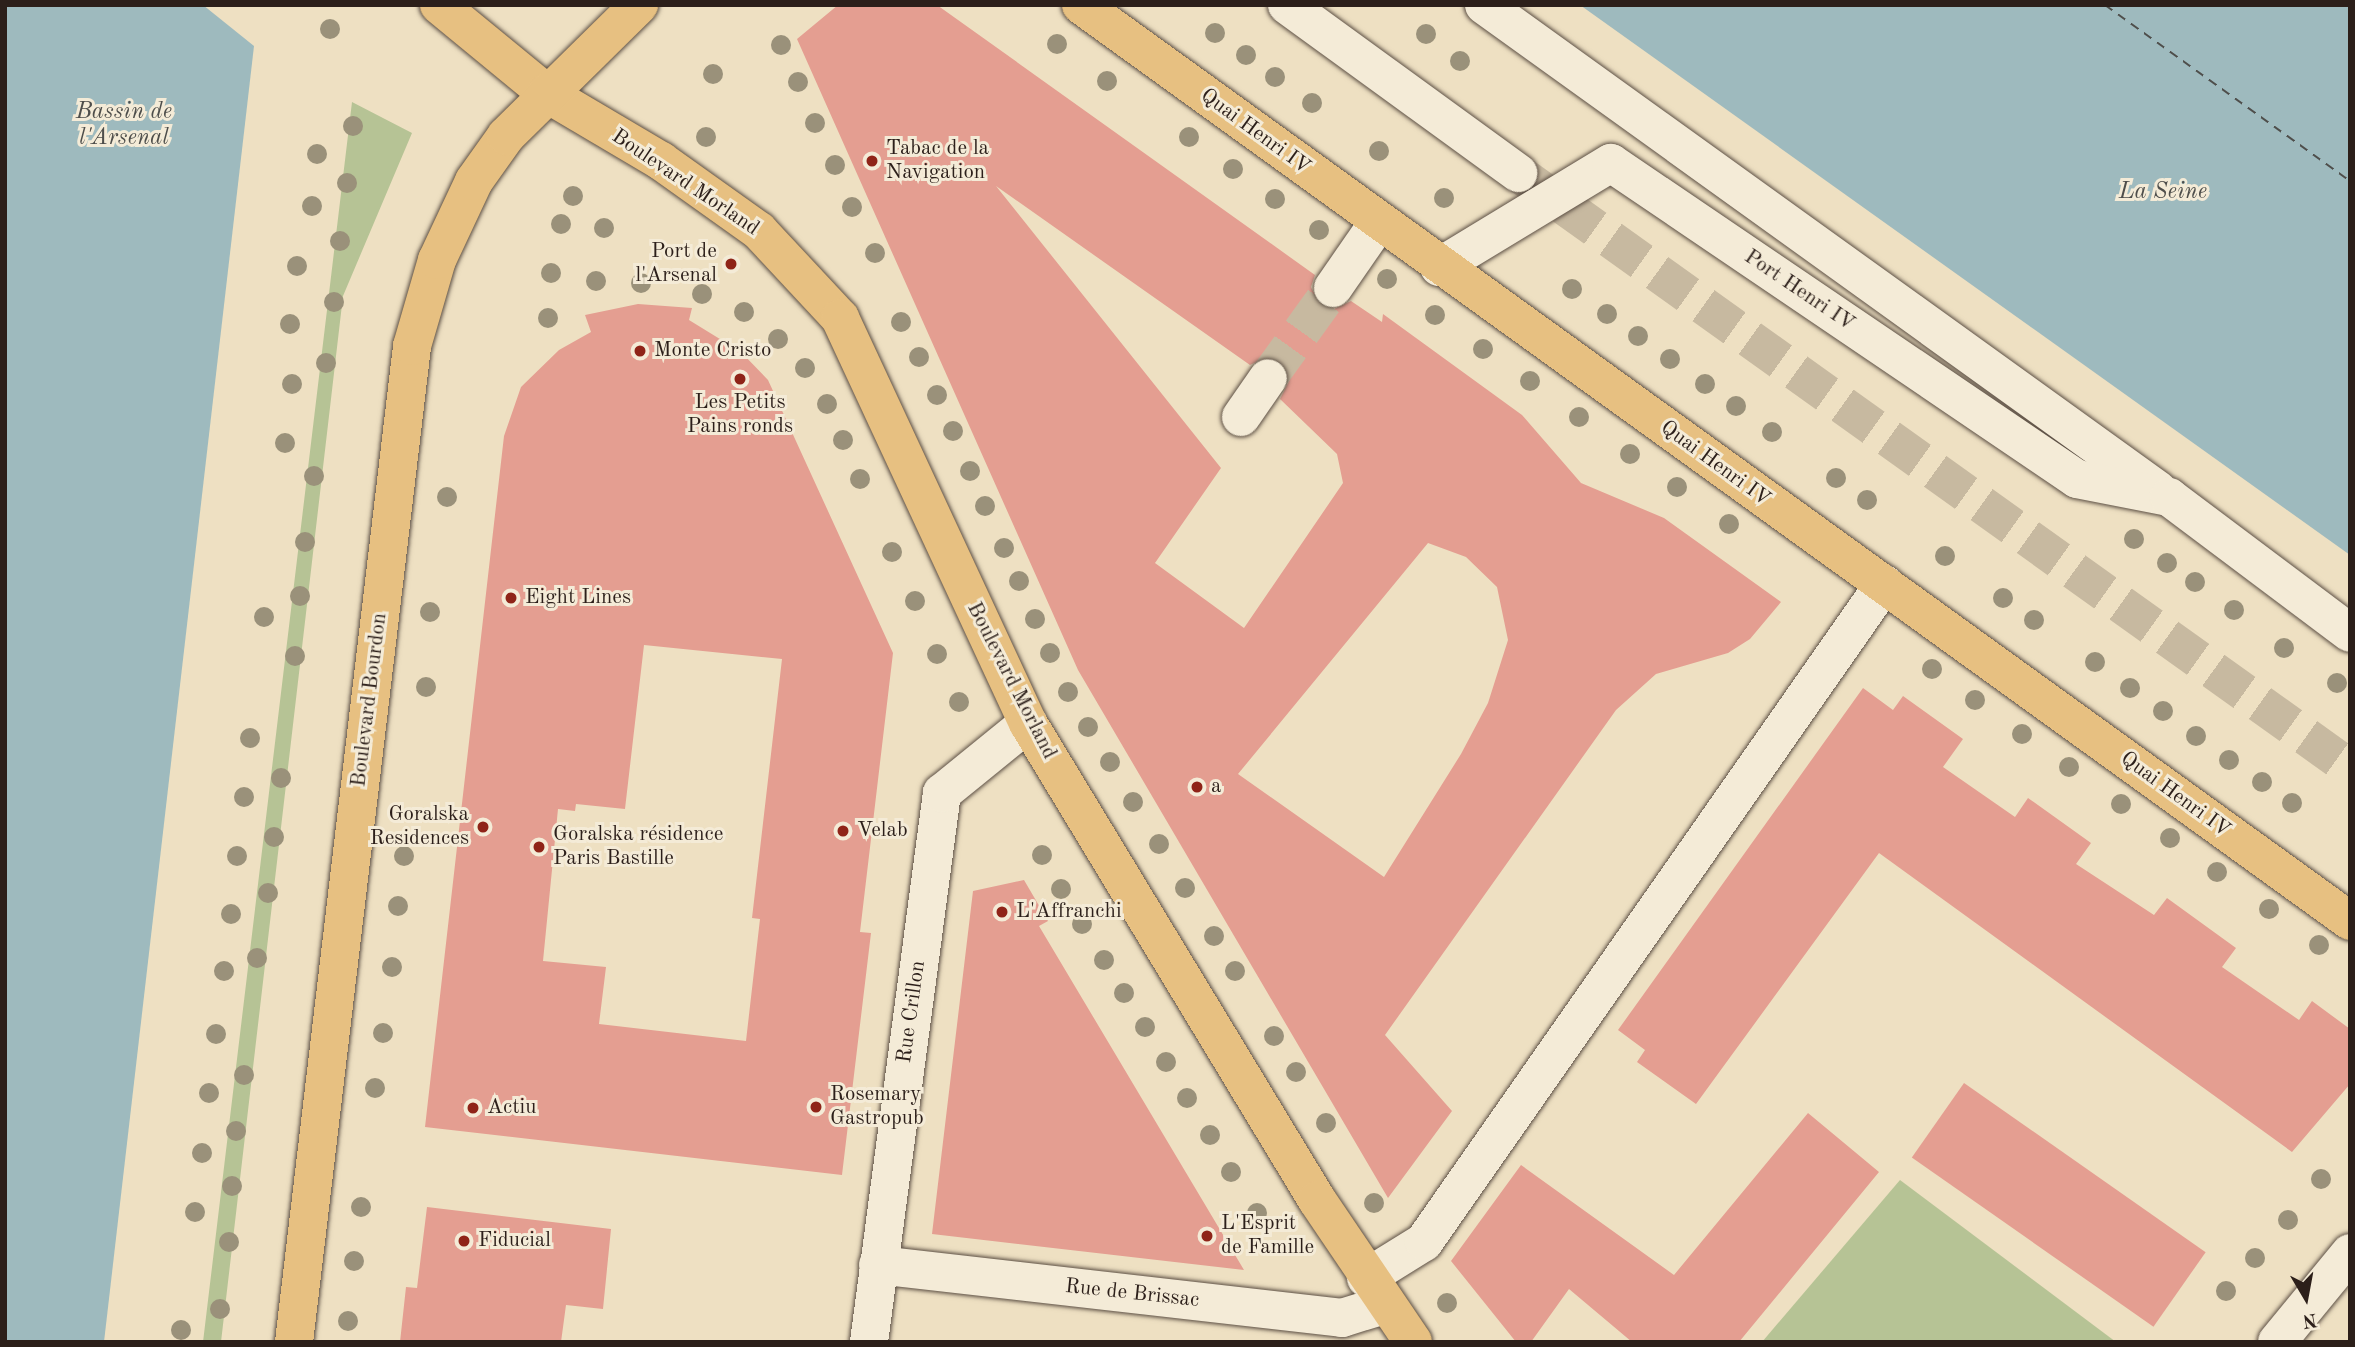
<!DOCTYPE html>
<meta charset="utf-8">
<style>
body{margin:0}
#map{position:relative;width:2355px;height:1347px;overflow:hidden;background:#eee0c2;font-family:"Old Standard TT",serif}
div>[style]{position:absolute}
.green>*{inset:0;background:#b6c395}
.water>*{inset:0;background:#9ebabe}
.ferry>*{height:2px;margin-top:-1px;transform-origin:0;background:repeating-linear-gradient(90deg,#4e4e4b 0 9px,transparent 0 16px)}
.building>*{inset:0;background:#e49e91;transform-origin:0 0}
.minor-tunnel>*{height:38px;margin-top:-19px;transform-origin:0;background:repeating-linear-gradient(90deg,#c7b9a0 0 38px,transparent 0 57px)}
.roads{filter:drop-shadow(0 0 2px #5c4f44) drop-shadow(0 0 2px #5c4f44)}
.minor>*{height:38px;margin:-19px;padding:0 19px;transform-origin:19px;border-radius:19px;background:#f4ebd7}
.major>*{height:38px;margin:-19px;padding:0 19px;transform-origin:19px;border-radius:19px;background:#e7c081}
.trees>*{width:20px;height:20px;margin:-10px;border-radius:50%;background:#9a917a}
.dots>*{width:19px;height:19px;translate:-50% -50%;box-sizing:border-box;border:4px solid #f4ebd7;border-radius:50%}
span{translate:-50% -50%;white-space:nowrap;text-align:center;line-height:1.15;-webkit-text-stroke:6px #f4ebd7;paint-order:stroke}
.street-label{font-size:21px;color:#2c1f1a}
.poi-label{font-size:21px;color:#2c1f1a}
.left{translate:0 -50%;text-align:left}
.right{translate:-100% -50%;text-align:right}
.water-label{font-size:23px;color:#4e4e4b;font-style:italic}
.frame{position:absolute;inset:0;border:7px solid #2c1f1a;pointer-events:none}
.north{position:absolute;left:2271px;top:1263px;width:70px;height:70px;-webkit-text-stroke:5px #f4ebd7;paint-order:stroke;rotate:170deg;font-size:19px;font-weight:700;line-height:28px;text-align:center;color:#2c1f1a}
.north::after{content:'';display:block;margin:auto;width:24px;height:32px;background:#2c1f1a;clip-path:polygon(50% 0,100% 100%,50% 72%,0 100%)}
</style>
<div id="map">
<div class="green">
<i style="clip-path:polygon(352px 102px,412px 133px,343px 296px,221px 1342px,203px 1342px)"></i>
<i style="clip-path:polygon(1900px 1180px,2116px 1342px,1762px 1342px)"></i>
</div>
<div class="water">
<i style="clip-path:polygon(5px 5px,203px 5px,254px 46px,104px 1342px,5px 1342px)"></i>
<i style="clip-path:polygon(1580px 5px,2350px 5px,2350px 555px)"></i>
</div>
<div class="ferry">
<i style="left:2105px;top:5px;width:302px;rotate:35.7deg"></i>
</div>
<div class="building">
<i style="clip-path:polygon(evenodd,838px 5px,937px 5px,1315px 275px,1311px 287px,1320px 306px,1332px 310px,1351px 301px,1382px 322px,1383px 314px,1522px 415px,1581px 483px,1664px 518px,1781px 602px,1750px 639px,1728px 653px,1656px 674px,1616px 710px,1385px 1035px,1452px 1111px,1388px 1198px,1078px 670px,797px 39px,838px 5px,996px 186px,1250px 365px,1269px 356px,1281px 360px,1290px 379px,1280px 399px,1337px 454px,1343px 483px,1244px 628px,1155px 563px,1221px 468px,996px 186px,838px 5px,1428px 543px,1466px 557px,1497px 587px,1508px 640px,1488px 703px,1461px 754px,1384px 877px,1238px 774px,1428px 543px)"></i>
<i style="clip-path:polygon(evenodd,638px 304px,692px 308px,689px 320px,741px 352px,768px 380px,893px 653px,860px 932px,871px 933px,842px 1175px,425px 1127px,504px 436px,521px 387px,559px 350px,591px 332px,585px 315px,638px 304px,644px 645px,782px 659px,752px 918px,760px 919px,746px 1041px,599px 1024px,606px 967px,543px 961px,558px 809px,575px 811px,576px 804px,625px 809px,644px 645px)"></i>
<i style="clip-path:polygon(1863px 688px,1893px 710px,1903px 696px,1963px 739px,1943px 767px,2015px 817px,2028px 798px,2091px 843px,2076px 864px,2154px 915px,2167px 898px,2236px 948px,2222px 967px,2299px 1020px,2312px 1001px,2350px 1029px,2350px 1084px,2292px 1152px,1879px 853px,1696px 1104px,1637px 1062px,1645px 1050px,1618px 1030px)"></i>
<i style="clip-path:polygon(1024px 880px,1048px 921px,1039px 926px,1244px 1270px,932px 1234px,973px 891px)"></i>
<i style="left:1964px;top:1083px;width:295px;height:91px;rotate:35deg"></i>
<i style="clip-path:polygon(1808px 1113px,1879px 1172px,1739px 1342px,1632px 1342px,1569px 1289px,1531px 1342px,1516px 1342px,1451px 1261px,1521px 1165px,1674px 1275px)"></i>
<i style="clip-path:polygon(427px 1207px,611px 1229px,603px 1309px,566px 1305px,561px 1342px,400px 1342px,406px 1287px,417px 1288px)"></i>
</div>
<div class="minor-tunnel">
<i style="left:1518px;top:173px;width:1023px;rotate:35.57deg"></i>
<i style="left:1268px;top:378px;width:111px;rotate:-54.2deg"></i>
</div>
<div class="roads">
<div class="minor">
<i style="left:1287px;top:5px;width:286px;rotate:36deg"></i>
<i style="left:1484px;top:5px;width:830px;rotate:35.74deg"></i>
<i style="left:1439px;top:267px;width:201px;rotate:-31.2deg"></i>
<i style="left:1611px;top:163px;width:563px;rotate:34.14deg"></i>
<i style="left:2077px;top:479px;width:94px;rotate:11.1deg"></i>
<i style="left:2169px;top:497px;width:226px;rotate:36.9deg"></i>
<i style="left:1333px;top:288px;width:79px;rotate:-55.3deg"></i>
<i style="left:1241px;top:417px;width:47px;rotate:-55.3deg"></i>
<i style="left:878px;top:1265px;width:467px;rotate:6.5deg"></i>
<i style="left:1342px;top:1318px;width:44px;rotate:-17.2deg"></i>
<i style="left:1366px;top:1278px;width:68px;rotate:-31.8deg"></i>
<i style="left:1424px;top:1242px;width:803px;rotate:-55.04deg"></i>
<i style="left:869px;top:1342px;width:554px;rotate:-82.43deg"></i>
<i style="left:942px;top:793px;width:111px;rotate:-39.1deg"></i>
<i style="left:2277px;top:1342px;width:115px;rotate:-50.6deg"></i>
</div>
<div class="major">
<i style="left:439px;top:5px;width:139px;rotate:39.4deg"></i>
<i style="left:546px;top:93px;width:134px;rotate:30.6deg"></i>
<i style="left:661px;top:161px;width:120px;rotate:35.5deg"></i>
<i style="left:759px;top:231px;width:119px;rotate:47deg"></i>
<i style="left:840px;top:318px;width:447px;rotate:65.1deg"></i>
<i style="left:1028px;top:723px;width:558px;rotate:58.79deg"></i>
<i style="left:1317px;top:1200px;width:171px;rotate:55.9deg"></i>
<i style="left:1081px;top:5px;width:1565px;rotate:35.82deg"></i>
<i style="left:294px;top:1342px;width:1003px;rotate:-83.24deg"></i>
<i style="left:412px;top:346px;width:90px;rotate:-73.8deg"></i>
<i style="left:437px;top:260px;width:87px;rotate:-64.9deg"></i>
<i style="left:474px;top:181px;width:55px;rotate:-54.6deg"></i>
<i style="left:506px;top:136px;width:187px;rotate:-44.6deg"></i>
</div>
</div>
<div class="trees">
<i style="left:330px;top:29px"></i>
<i style="left:1215px;top:33px"></i>
<i style="left:1426px;top:34px"></i>
<i style="left:1057px;top:44px"></i>
<i style="left:781px;top:45px"></i>
<i style="left:1246px;top:55px"></i>
<i style="left:1460px;top:61px"></i>
<i style="left:713px;top:74px"></i>
<i style="left:1275px;top:77px"></i>
<i style="left:1107px;top:81px"></i>
<i style="left:798px;top:82px"></i>
<i style="left:1312px;top:103px"></i>
<i style="left:815px;top:123px"></i>
<i style="left:353px;top:126px"></i>
<i style="left:706px;top:137px"></i>
<i style="left:1189px;top:137px"></i>
<i style="left:1379px;top:151px"></i>
<i style="left:317px;top:154px"></i>
<i style="left:835px;top:165px"></i>
<i style="left:1233px;top:169px"></i>
<i style="left:347px;top:183px"></i>
<i style="left:573px;top:196px"></i>
<i style="left:1444px;top:198px"></i>
<i style="left:1275px;top:199px"></i>
<i style="left:312px;top:206px"></i>
<i style="left:852px;top:207px"></i>
<i style="left:561px;top:224px"></i>
<i style="left:604px;top:228px"></i>
<i style="left:1319px;top:230px"></i>
<i style="left:340px;top:241px"></i>
<i style="left:875px;top:253px"></i>
<i style="left:297px;top:266px"></i>
<i style="left:551px;top:273px"></i>
<i style="left:1387px;top:279px"></i>
<i style="left:596px;top:281px"></i>
<i style="left:641px;top:283px"></i>
<i style="left:1572px;top:289px"></i>
<i style="left:702px;top:294px"></i>
<i style="left:334px;top:302px"></i>
<i style="left:744px;top:312px"></i>
<i style="left:1607px;top:314px"></i>
<i style="left:1435px;top:315px"></i>
<i style="left:548px;top:318px"></i>
<i style="left:901px;top:322px"></i>
<i style="left:290px;top:324px"></i>
<i style="left:1638px;top:336px"></i>
<i style="left:778px;top:339px"></i>
<i style="left:1483px;top:349px"></i>
<i style="left:919px;top:357px"></i>
<i style="left:1670px;top:359px"></i>
<i style="left:326px;top:363px"></i>
<i style="left:805px;top:368px"></i>
<i style="left:1530px;top:381px"></i>
<i style="left:292px;top:384px"></i>
<i style="left:1705px;top:384px"></i>
<i style="left:937px;top:395px"></i>
<i style="left:827px;top:404px"></i>
<i style="left:1736px;top:406px"></i>
<i style="left:1579px;top:417px"></i>
<i style="left:953px;top:431px"></i>
<i style="left:1772px;top:432px"></i>
<i style="left:843px;top:440px"></i>
<i style="left:285px;top:443px"></i>
<i style="left:1630px;top:454px"></i>
<i style="left:970px;top:471px"></i>
<i style="left:314px;top:476px"></i>
<i style="left:1836px;top:478px"></i>
<i style="left:860px;top:479px"></i>
<i style="left:1677px;top:487px"></i>
<i style="left:447px;top:497px"></i>
<i style="left:1867px;top:500px"></i>
<i style="left:985px;top:506px"></i>
<i style="left:1729px;top:524px"></i>
<i style="left:2134px;top:539px"></i>
<i style="left:305px;top:542px"></i>
<i style="left:1004px;top:548px"></i>
<i style="left:892px;top:552px"></i>
<i style="left:1945px;top:556px"></i>
<i style="left:2167px;top:563px"></i>
<i style="left:1019px;top:581px"></i>
<i style="left:2195px;top:582px"></i>
<i style="left:300px;top:596px"></i>
<i style="left:2003px;top:598px"></i>
<i style="left:915px;top:601px"></i>
<i style="left:2234px;top:610px"></i>
<i style="left:430px;top:612px"></i>
<i style="left:264px;top:617px"></i>
<i style="left:1035px;top:619px"></i>
<i style="left:2034px;top:620px"></i>
<i style="left:2284px;top:648px"></i>
<i style="left:1050px;top:653px"></i>
<i style="left:937px;top:654px"></i>
<i style="left:295px;top:656px"></i>
<i style="left:2095px;top:662px"></i>
<i style="left:1932px;top:669px"></i>
<i style="left:2337px;top:683px"></i>
<i style="left:426px;top:687px"></i>
<i style="left:2130px;top:688px"></i>
<i style="left:1068px;top:692px"></i>
<i style="left:1975px;top:700px"></i>
<i style="left:959px;top:702px"></i>
<i style="left:2163px;top:711px"></i>
<i style="left:1088px;top:727px"></i>
<i style="left:2022px;top:734px"></i>
<i style="left:2196px;top:736px"></i>
<i style="left:250px;top:738px"></i>
<i style="left:2229px;top:760px"></i>
<i style="left:1110px;top:762px"></i>
<i style="left:2069px;top:767px"></i>
<i style="left:281px;top:778px"></i>
<i style="left:2262px;top:782px"></i>
<i style="left:244px;top:797px"></i>
<i style="left:1133px;top:802px"></i>
<i style="left:2292px;top:803px"></i>
<i style="left:2121px;top:804px"></i>
<i style="left:274px;top:837px"></i>
<i style="left:2170px;top:838px"></i>
<i style="left:1159px;top:844px"></i>
<i style="left:1042px;top:855px"></i>
<i style="left:237px;top:856px"></i>
<i style="left:404px;top:856px"></i>
<i style="left:2217px;top:872px"></i>
<i style="left:1185px;top:888px"></i>
<i style="left:1061px;top:889px"></i>
<i style="left:268px;top:893px"></i>
<i style="left:398px;top:906px"></i>
<i style="left:2269px;top:909px"></i>
<i style="left:231px;top:914px"></i>
<i style="left:1082px;top:924px"></i>
<i style="left:1214px;top:936px"></i>
<i style="left:2319px;top:945px"></i>
<i style="left:257px;top:958px"></i>
<i style="left:1104px;top:960px"></i>
<i style="left:392px;top:967px"></i>
<i style="left:224px;top:971px"></i>
<i style="left:1235px;top:971px"></i>
<i style="left:1124px;top:993px"></i>
<i style="left:1145px;top:1027px"></i>
<i style="left:383px;top:1033px"></i>
<i style="left:216px;top:1034px"></i>
<i style="left:1274px;top:1036px"></i>
<i style="left:1166px;top:1062px"></i>
<i style="left:1296px;top:1072px"></i>
<i style="left:244px;top:1075px"></i>
<i style="left:375px;top:1088px"></i>
<i style="left:209px;top:1093px"></i>
<i style="left:1187px;top:1098px"></i>
<i style="left:1326px;top:1123px"></i>
<i style="left:236px;top:1131px"></i>
<i style="left:1210px;top:1135px"></i>
<i style="left:202px;top:1153px"></i>
<i style="left:1231px;top:1172px"></i>
<i style="left:2321px;top:1179px"></i>
<i style="left:232px;top:1186px"></i>
<i style="left:1374px;top:1203px"></i>
<i style="left:361px;top:1207px"></i>
<i style="left:195px;top:1212px"></i>
<i style="left:1257px;top:1213px"></i>
<i style="left:2288px;top:1220px"></i>
<i style="left:229px;top:1242px"></i>
<i style="left:2255px;top:1258px"></i>
<i style="left:354px;top:1261px"></i>
<i style="left:2226px;top:1291px"></i>
<i style="left:1447px;top:1303px"></i>
<i style="left:220px;top:1309px"></i>
<i style="left:348px;top:1321px"></i>
<i style="left:181px;top:1330px"></i>
</div>
<div class="dots">
<i style="left:872px;top:161px;background:#8f2418"></i>
<i style="left:731px;top:264px;background:#8f2418"></i>
<i style="left:640px;top:351px;background:#8f2418"></i>
<i style="left:740px;top:379px;background:#8f2418"></i>
<i style="left:511px;top:598px;background:#8f2418"></i>
<i style="left:1197px;top:787px;background:#8f2418"></i>
<i style="left:483px;top:827px;background:#8f2418"></i>
<i style="left:843px;top:831px;background:#8f2418"></i>
<i style="left:539px;top:847px;background:#8f2418"></i>
<i style="left:1002px;top:912px;background:#8f2418"></i>
<i style="left:816px;top:1107px;background:#8f2418"></i>
<i style="left:473px;top:1108px;background:#8f2418"></i>
<i style="left:1207px;top:1236px;background:#8f2418"></i>
<i style="left:464px;top:1241px;background:#8f2418"></i>
</div>
<div class="street-label">
<span style="left:1255px;top:132px;rotate:36deg">Quai Henri IV</span>
<span style="left:685px;top:183px;rotate:34deg">Boulevard Morland</span>
<span style="left:1799px;top:291px;rotate:34deg">Port Henri IV</span>
<span style="left:1715px;top:464px;rotate:36deg">Quai Henri IV</span>
<span style="left:1011px;top:681px;rotate:63deg">Boulevard Morland</span>
<span style="left:370px;top:700px;rotate:-83deg">Boulevard Bourdon</span>
<span style="left:2175px;top:795px;rotate:36deg">Quai Henri IV</span>
<span style="left:912px;top:1012px;rotate:-82deg">Rue Crillon</span>
<span style="left:1132px;top:1294px;rotate:6deg">Rue de Brissac</span>
</div>
<div class="poi-label">
<span class="left" style="left:886px;top:161px">Tabac de la<br>Navigation</span>
<span class="right" style="left:717px;top:264px">Port de<br>l'Arsenal</span>
<span class="left" style="left:654px;top:351px">Monte Cristo</span>
<span style="left:740px;top:415px">Les Petits<br>Pains ronds</span>
<span class="left" style="left:525px;top:598px">Eight Lines</span>
<span class="left" style="left:1211px;top:787px">a</span>
<span class="right" style="left:469px;top:827px">Goralska<br>Residences</span>
<span class="left" style="left:857px;top:831px">Velab</span>
<span class="left" style="left:553px;top:847px">Goralska résidence<br>Paris Bastille</span>
<span class="left" style="left:1016px;top:912px">L'Affranchi</span>
<span class="left" style="left:830px;top:1107px">Rosemary<br>Gastropub</span>
<span class="left" style="left:487px;top:1108px">Actiu</span>
<span class="left" style="left:1221px;top:1236px">L'Esprit<br>de Famille</span>
<span class="left" style="left:478px;top:1241px">Fiducial</span>
</div>
<div class="water-label">
<span style="left:124px;top:125px">Bassin de<br>l'Arsenal</span>
<span style="left:2163px;top:192px">La Seine</span>
</div>
<div class="frame"></div>
<div class="north">N</div>
</div>
